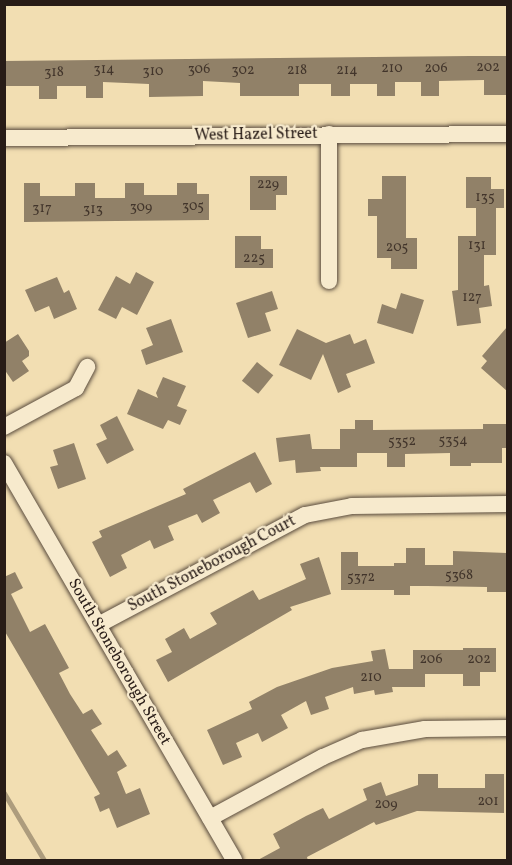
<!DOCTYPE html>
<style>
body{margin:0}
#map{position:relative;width:512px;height:865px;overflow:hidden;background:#f2deb2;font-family:Vollkorn,serif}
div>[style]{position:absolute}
.stream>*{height:5px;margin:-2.5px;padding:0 2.5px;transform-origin:2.5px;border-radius:2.5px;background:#ad9c7d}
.building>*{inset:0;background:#918168;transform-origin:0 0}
.roads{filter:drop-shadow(0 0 2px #5a4c3e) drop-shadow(0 0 2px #5a4c3e)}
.minor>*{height:16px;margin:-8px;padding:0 8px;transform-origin:8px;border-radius:8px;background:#f7eacd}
span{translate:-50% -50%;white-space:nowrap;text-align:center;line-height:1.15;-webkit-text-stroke:4.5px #f7eacd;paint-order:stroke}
.number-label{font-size:14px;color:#42352b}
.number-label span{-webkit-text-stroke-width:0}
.street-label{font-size:16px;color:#281c17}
.frame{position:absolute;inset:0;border:6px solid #281c17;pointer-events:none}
</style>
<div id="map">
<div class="stream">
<i style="left:4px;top:793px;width:78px;rotate:59.2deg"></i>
</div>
<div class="building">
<i style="clip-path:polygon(470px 56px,506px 56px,506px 95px,484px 95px,484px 80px,439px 81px,439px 96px,421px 96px,421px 82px,395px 82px,395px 96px,377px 96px,377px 84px,350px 84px,350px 96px,331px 96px,331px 84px,299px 84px,299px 96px,240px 96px,240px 83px,203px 81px,203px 96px,149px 97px,149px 84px,103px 82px,103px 98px,86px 98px,86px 86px,57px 86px,57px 99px,39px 99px,39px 86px,4px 86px,4px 61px)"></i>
<i style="clip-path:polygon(250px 176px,287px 176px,287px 195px,276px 195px,276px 210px,250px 210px)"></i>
<i style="clip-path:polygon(382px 176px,406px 176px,406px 238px,417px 238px,417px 269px,391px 269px,391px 258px,377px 258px,377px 216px,368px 216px,368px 199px,382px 199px)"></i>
<i style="clip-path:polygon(466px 177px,491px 177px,491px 189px,504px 189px,504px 208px,496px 208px,496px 255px,484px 255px,484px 286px,489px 285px,492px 306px,479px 308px,481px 323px,457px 326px,452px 291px,458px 290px,458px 236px,476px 236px,476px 208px,466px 208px)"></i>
<i style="clip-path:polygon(24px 183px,40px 183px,40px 196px,75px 196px,75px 183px,95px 183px,95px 198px,125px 198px,125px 183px,144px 183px,144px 195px,177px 195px,177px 183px,197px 183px,197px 194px,209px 194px,209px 220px,24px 222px)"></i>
<i style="clip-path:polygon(235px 236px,261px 236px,261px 249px,273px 249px,273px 268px,235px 268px)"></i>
<i style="clip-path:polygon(136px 272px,154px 282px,137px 315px,122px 307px,116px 319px,98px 310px,116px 276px,130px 284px)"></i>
<i style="clip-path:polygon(57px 277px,64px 293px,69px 290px,77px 309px,54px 319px,49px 306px,35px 312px,25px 290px)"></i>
<i style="clip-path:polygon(272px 291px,278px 309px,265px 313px,271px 331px,248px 338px,236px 303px)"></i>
<i style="clip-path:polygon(401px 293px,424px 300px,413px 334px,377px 323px,382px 304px,396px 309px)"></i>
<i style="clip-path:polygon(171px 319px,183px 352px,146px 365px,141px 350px,153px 345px,146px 328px)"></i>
<i style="clip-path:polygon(507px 327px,507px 391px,481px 368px,487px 361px,482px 356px)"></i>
<i style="clip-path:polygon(297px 329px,326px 343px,350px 334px,354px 344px,366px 339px,375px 363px,346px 374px,351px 387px,338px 393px,323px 354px,311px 380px,279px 365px)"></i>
<i style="clip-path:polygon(18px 334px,29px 351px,29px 356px,22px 361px,29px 371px,13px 382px,4px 369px,4px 343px)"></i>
<i style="left:257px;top:362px;width:21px;height:24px;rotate:39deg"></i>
<i style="clip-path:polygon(163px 377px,186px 386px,177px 406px,187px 410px,180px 425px,168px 420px,163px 429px,127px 414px,138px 389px,158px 398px,156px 393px)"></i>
<i style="clip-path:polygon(117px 416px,134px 450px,107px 464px,96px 444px,107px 439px,100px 425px)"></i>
<i style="clip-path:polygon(355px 420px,373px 420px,373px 430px,483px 429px,483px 424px,507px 424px,507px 448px,502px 448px,502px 463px,471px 463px,471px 466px,450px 466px,450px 453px,405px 454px,405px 467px,387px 467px,387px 453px,357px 453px,357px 467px,320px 467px,321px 471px,296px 473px,295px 460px,279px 462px,276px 438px,310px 434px,312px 449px,340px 449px,340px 429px,355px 429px)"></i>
<i style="clip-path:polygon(74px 443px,86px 479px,58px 489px,50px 467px,58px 465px,53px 450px)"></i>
<i style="clip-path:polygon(255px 452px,272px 484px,256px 493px,250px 482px,213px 500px,220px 513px,202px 523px,197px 514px,168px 526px,174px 540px,154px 549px,150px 540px,121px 555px,127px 568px,110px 577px,92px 542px,102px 537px,99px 531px,186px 494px,183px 489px)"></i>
<i style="clip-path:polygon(406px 548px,425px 548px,425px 565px,453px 565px,453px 551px,507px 553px,507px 592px,487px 592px,487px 587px,427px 586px,410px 586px,410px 595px,394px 595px,394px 590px,341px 590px,341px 552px,358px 552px,358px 566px,394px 566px,394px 563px,406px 563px)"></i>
<i style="clip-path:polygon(319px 557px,331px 594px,290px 607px,292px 610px,168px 682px,156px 660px,172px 652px,165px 639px,184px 628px,190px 639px,217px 624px,210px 613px,253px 590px,259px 600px,306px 579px,300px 564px)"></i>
<i style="clip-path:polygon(15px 572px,23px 588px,11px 594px,30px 632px,45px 624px,69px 668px,59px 673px,70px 694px,83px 714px,92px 709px,102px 724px,91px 730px,108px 756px,117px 750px,127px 766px,117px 772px,126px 794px,140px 788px,150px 814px,117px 828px,109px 808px,100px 812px,94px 797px,100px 794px,4px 630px,4px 577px)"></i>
<i style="clip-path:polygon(463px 648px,496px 648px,496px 672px,480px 672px,480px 686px,463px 686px,463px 674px,425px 674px,425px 687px,392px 687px,393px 692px,375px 695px,374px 690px,354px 694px,353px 687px,325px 697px,329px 709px,311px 715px,306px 701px,281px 715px,288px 728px,262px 742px,258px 733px,236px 743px,242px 757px,223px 765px,207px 730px,252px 709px,249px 702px,277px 687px,332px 668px,373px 661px,371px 651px,385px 649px,389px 669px,413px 669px,413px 650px,463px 650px)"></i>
<i style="clip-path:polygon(418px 774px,438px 774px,438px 788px,485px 788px,485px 774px,504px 774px,504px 813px,417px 811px,376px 825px,374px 822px,307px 857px,308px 861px,256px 861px,280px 848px,273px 834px,306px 816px,323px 808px,329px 819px,367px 800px,363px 789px,381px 782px,386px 796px,418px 785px)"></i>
</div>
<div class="roads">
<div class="minor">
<i style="left:329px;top:134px;width:147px;rotate:90deg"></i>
<i style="left:4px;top:138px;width:504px;rotate:-0.45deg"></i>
<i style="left:4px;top:427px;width:82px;rotate:-28.4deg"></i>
<i style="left:76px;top:388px;width:24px;rotate:-62deg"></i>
<i style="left:4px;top:463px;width:459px;rotate:59.9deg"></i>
<i style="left:98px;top:625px;width:234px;rotate:-28deg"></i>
<i style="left:305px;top:515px;width:48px;rotate:-10.8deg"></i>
<i style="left:352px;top:506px;width:156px;rotate:-0.7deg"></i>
<i style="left:210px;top:818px;width:128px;rotate:-28.4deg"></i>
<i style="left:323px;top:757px;width:43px;rotate:-23.6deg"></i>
<i style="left:362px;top:740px;width:64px;rotate:-9.9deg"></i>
<i style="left:425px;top:729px;width:83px;rotate:-0.7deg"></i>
</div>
</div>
<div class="number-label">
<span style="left:488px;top:68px">202</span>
<span style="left:392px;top:69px">210</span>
<span style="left:436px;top:69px">206</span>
<span style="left:104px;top:70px">314</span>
<span style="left:199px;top:70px">306</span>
<span style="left:243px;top:71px">302</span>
<span style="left:297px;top:71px">218</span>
<span style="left:347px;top:71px">214</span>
<span style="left:153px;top:72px">310</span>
<span style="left:54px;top:73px">318</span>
<span style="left:268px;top:185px">229</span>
<span style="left:485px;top:198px">135</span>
<span style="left:193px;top:207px">305</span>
<span style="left:141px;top:208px">309</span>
<span style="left:42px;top:209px">317</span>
<span style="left:93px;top:210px">313</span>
<span style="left:477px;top:246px">131</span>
<span style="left:397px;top:248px">205</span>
<span style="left:254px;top:259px">225</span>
<span style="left:472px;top:298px">127</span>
<span style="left:453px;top:441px">5354</span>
<span style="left:402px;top:442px">5352</span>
<span style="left:459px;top:576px">5368</span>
<span style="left:361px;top:578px">5372</span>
<span style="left:431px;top:660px">206</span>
<span style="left:479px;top:660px">202</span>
<span style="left:371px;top:678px">210</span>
<span style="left:488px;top:802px">201</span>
<span style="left:386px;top:805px">209</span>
</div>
<div class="street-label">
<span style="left:256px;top:135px;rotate:-1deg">West Hazel Street</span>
<span style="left:212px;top:564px;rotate:-28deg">South Stoneborough Court</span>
<span style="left:119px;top:662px;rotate:60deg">South Stoneborough Street</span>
</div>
<div class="frame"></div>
</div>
